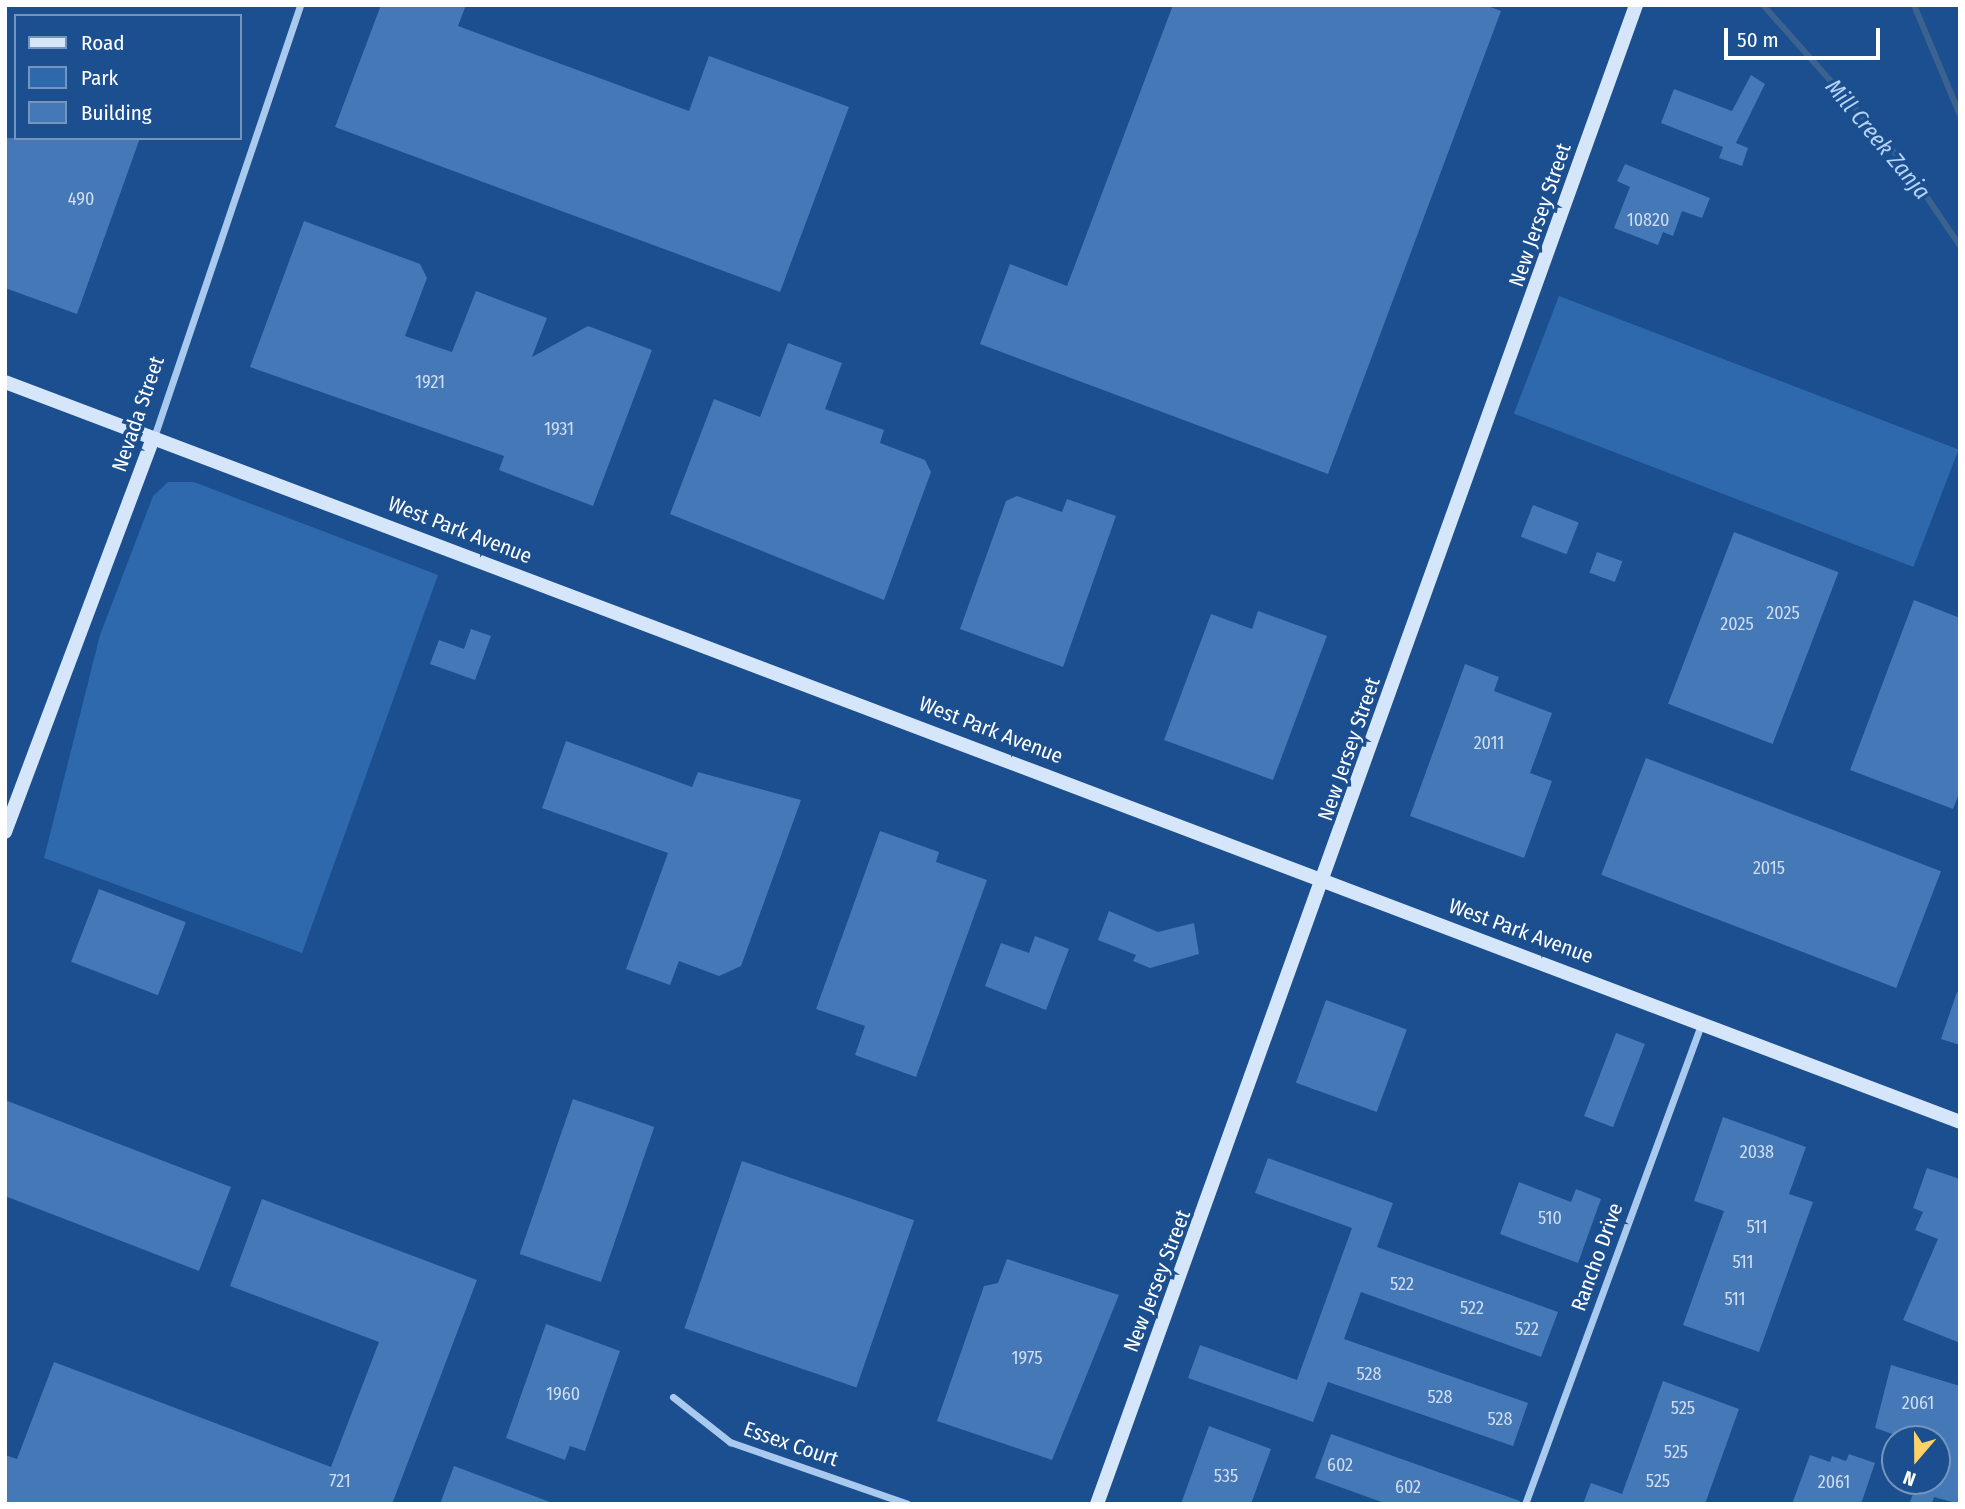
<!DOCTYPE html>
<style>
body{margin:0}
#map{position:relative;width:1965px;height:1509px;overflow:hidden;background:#1b4f8f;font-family:"Fira Sans Condensed",sans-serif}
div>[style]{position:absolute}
.green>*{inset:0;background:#2e69ad;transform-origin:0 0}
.stream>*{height:6px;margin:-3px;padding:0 3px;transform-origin:3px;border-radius:3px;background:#3c6290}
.building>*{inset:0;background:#4478b7;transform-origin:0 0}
.street>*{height:7px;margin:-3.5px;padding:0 3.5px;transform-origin:3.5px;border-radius:3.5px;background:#a9c9ee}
.secondary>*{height:14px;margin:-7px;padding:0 7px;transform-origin:7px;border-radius:7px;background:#d6e6fa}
span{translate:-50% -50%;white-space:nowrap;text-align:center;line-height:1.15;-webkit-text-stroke:7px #1b4f8f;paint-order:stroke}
.number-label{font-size:18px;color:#d0dded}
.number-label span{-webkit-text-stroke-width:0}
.street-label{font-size:21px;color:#fff}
.water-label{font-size:23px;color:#b5d3f5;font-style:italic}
.frame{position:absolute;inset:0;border:7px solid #fff;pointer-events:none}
.legend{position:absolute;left:14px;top:14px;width:228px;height:126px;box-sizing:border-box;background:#1b4f8f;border:2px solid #7695bc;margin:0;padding:9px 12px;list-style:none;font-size:21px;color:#fff}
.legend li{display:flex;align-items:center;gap:14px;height:35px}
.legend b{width:35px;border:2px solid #7695bc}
.north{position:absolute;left:1881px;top:1425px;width:70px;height:70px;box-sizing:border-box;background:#1b4f8f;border:2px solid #7695bc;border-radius:50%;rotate:200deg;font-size:19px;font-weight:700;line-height:28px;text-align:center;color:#fff}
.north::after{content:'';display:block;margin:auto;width:24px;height:32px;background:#ffd166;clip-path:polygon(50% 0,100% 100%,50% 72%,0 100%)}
.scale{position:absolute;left:1724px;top:28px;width:156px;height:32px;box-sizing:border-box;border:4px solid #fff;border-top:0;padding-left:9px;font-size:21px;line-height:24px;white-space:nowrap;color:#fff;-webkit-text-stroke:5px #1b4f8f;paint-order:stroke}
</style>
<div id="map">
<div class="green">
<i style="left:1559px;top:296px;width:428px;height:126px;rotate:21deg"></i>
<i style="clip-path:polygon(168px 482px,194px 482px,438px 575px,302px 953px,44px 858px,100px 635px,153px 496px)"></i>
</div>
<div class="stream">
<i style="left:1763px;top:5px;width:210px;rotate:48.3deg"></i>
<i style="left:1903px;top:162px;width:102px;rotate:55.8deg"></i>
<i style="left:1914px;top:5px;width:119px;rotate:67.3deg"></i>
</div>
<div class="building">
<i style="clip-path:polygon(381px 5px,466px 5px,458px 26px,689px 111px,709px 56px,849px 107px,780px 292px,335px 127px)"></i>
<i style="clip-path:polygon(1173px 5px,1485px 5px,1501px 11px,1328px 474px,980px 344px,1010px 264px,1067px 286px)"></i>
<i style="clip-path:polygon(1751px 75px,1765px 84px,1736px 143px,1748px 148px,1742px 166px,1719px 158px,1723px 147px,1661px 123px,1674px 89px,1732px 111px)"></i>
<i style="clip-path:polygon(5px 138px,140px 138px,77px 314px,5px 288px)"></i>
<i style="clip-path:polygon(1625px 164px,1710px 198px,1702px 218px,1682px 211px,1673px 236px,1663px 232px,1658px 245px,1614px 228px,1630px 187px,1617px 181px)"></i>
<i style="clip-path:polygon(304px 221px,420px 264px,427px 278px,405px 336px,437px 347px,452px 352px,476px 291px,547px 318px,532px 357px,588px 326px,652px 350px,593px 506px,499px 470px,504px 456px,250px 367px)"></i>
<i style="clip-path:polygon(788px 343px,842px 363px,825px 409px,884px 430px,880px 443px,925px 460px,931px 472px,884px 600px,670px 514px,714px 399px,760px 417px)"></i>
<i style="clip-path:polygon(1017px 496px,1062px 512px,1067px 499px,1116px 516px,1063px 667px,960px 629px,1006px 501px)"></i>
<i style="left:1533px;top:505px;width:49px;height:34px;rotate:21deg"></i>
<i style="left:1734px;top:532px;width:112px;height:184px;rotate:21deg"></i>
<i style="left:1597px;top:552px;width:27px;height:22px;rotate:20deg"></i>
<i style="clip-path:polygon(1914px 600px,1960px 618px,1960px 791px,1953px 809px,1850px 770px)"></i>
<i style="clip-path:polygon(1258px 611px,1327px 636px,1273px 780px,1164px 740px,1211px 614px,1252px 629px)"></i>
<i style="clip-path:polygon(471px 629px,491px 636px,475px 680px,430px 664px,439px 640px,464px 649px)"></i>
<i style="clip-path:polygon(1465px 664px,1499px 677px,1494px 691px,1552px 713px,1530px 773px,1552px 781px,1524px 858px,1410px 816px)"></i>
<i style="clip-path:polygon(566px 741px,692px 787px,698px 772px,801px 800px,741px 966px,719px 976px,679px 961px,670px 985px,626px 969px,668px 853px,542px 808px)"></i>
<i style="left:1646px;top:758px;width:316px;height:125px;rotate:21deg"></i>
<i style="clip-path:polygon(880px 831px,939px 852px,936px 862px,987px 880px,916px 1077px,855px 1055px,865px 1026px,816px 1009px)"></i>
<i style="left:99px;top:889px;width:93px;height:78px;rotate:21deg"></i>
<i style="clip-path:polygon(1109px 911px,1158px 932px,1194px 923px,1199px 954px,1150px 968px,1133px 961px,1136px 955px,1098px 940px)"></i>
<i style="clip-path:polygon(1035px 936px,1069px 949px,1046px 1010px,985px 986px,1001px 943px,1029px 953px)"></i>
<i style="clip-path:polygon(1957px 992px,1960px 993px,1960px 1045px,1941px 1039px)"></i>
<i style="left:1326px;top:1000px;width:86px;height:88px;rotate:20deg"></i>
<i style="left:1616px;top:1033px;width:31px;height:89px;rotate:21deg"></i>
<i style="left:573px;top:1099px;width:86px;height:164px;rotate:19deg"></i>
<i style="clip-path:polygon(5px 1100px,231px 1187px,199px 1271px,5px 1196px)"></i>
<i style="clip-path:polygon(1723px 1117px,1806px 1147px,1789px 1194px,1813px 1202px,1759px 1352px,1683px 1325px,1724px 1211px,1694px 1201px)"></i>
<i style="clip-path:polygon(1268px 1158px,1393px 1203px,1377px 1247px,1558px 1312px,1541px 1357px,1361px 1292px,1344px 1339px,1528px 1403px,1513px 1446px,1328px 1382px,1313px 1422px,1188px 1378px,1200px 1345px,1297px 1380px,1352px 1228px,1255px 1193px)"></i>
<i style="left:742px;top:1161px;width:182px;height:177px;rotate:19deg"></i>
<i style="clip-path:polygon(1927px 1168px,1960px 1179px,1960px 1343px,1903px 1320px,1938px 1239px,1915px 1230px,1923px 1212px,1913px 1208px)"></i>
<i style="clip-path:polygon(1519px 1182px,1571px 1202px,1576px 1189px,1601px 1199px,1578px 1263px,1500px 1234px)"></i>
<i style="clip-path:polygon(262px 1199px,477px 1280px,392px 1504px,5px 1504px,5px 1455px,17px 1459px,54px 1362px,331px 1467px,379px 1342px,230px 1286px)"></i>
<i style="clip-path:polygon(1007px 1259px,1119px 1295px,1052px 1460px,937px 1421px,984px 1286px,998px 1283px)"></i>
<i style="clip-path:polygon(546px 1324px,620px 1351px,585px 1451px,570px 1446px,565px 1460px,506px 1438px)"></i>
<i style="clip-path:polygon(1891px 1365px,1960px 1386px,1960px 1504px,1934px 1497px,1932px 1504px,1909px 1504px,1915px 1489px,1897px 1482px,1937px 1481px,1937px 1439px,1907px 1439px,1875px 1428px)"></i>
<i style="clip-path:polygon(1663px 1381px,1739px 1409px,1705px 1504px,1583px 1504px,1591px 1483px,1622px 1494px)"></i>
<i style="clip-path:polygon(1209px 1426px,1271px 1449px,1251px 1504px,1181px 1504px)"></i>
<i style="clip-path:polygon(1331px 1434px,1520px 1501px,1519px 1504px,1387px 1504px,1315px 1478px)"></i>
<i style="clip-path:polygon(1849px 1454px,1875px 1463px,1861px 1504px,1792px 1504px,1810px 1455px,1830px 1462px,1832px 1456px,1846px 1461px)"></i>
<i style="clip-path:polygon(454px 1466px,550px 1502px,550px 1504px,440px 1504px)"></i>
</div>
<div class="street">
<i style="left:153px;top:440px;width:459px;rotate:-71.3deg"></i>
<i style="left:673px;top:1397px;width:73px;rotate:38.3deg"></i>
<i style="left:730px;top:1442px;width:188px;rotate:19.2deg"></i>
<i style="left:1525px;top:1504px;width:513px;rotate:-69.84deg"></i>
</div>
<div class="secondary">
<i style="left:5px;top:382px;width:2090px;rotate:20.73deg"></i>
<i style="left:5px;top:832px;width:418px;rotate:-69.4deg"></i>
<i style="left:1097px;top:1504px;width:1593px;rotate:-70.22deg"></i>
</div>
<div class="number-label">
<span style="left:81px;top:199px">490</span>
<span style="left:1648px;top:220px">10820</span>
<span style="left:430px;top:382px">1921</span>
<span style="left:559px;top:429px">1931</span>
<span style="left:1783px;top:613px">2025</span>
<span style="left:1737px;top:624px">2025</span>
<span style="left:1489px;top:743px">2011</span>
<span style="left:1769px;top:868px">2015</span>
<span style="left:1757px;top:1152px">2038</span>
<span style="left:1550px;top:1218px">510</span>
<span style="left:1757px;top:1227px">511</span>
<span style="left:1743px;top:1262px">511</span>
<span style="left:1402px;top:1284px">522</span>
<span style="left:1735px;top:1299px">511</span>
<span style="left:1472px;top:1308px">522</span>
<span style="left:1527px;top:1329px">522</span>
<span style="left:1027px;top:1358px">1975</span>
<span style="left:1369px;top:1374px">528</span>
<span style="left:563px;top:1394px">1960</span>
<span style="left:1440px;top:1397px">528</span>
<span style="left:1918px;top:1403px">2061</span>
<span style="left:1683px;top:1408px">525</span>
<span style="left:1500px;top:1419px">528</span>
<span style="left:1676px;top:1452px">525</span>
<span style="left:1340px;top:1465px">602</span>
<span style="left:1226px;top:1476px">535</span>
<span style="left:340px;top:1481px">721</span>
<span style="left:1658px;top:1481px">525</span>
<span style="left:1834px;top:1482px">2061</span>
<span style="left:1408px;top:1487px">602</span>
</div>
<div class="street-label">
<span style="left:1540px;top:215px;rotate:-71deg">New Jersey Street</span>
<span style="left:138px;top:414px;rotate:-71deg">Nevada Street</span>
<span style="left:460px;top:530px;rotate:21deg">West Park Avenue</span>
<span style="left:991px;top:730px;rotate:21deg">West Park Avenue</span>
<span style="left:1349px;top:749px;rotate:-71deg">New Jersey Street</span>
<span style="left:1521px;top:931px;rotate:20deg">West Park Avenue</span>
<span style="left:1597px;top:1257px;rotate:-70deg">Rancho Drive</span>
<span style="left:1157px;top:1281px;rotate:-69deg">New Jersey Street</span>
<span style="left:791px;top:1444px;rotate:19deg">Essex Court</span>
</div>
<div class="water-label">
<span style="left:1878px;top:139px;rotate:50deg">Mill Creek Zanja</span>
</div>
<div class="frame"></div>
<ul class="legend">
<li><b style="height:9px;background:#d6e6fa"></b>Road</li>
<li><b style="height:19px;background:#2e69ad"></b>Park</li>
<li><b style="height:19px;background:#4478b7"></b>Building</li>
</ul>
<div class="north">N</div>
<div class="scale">50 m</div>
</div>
